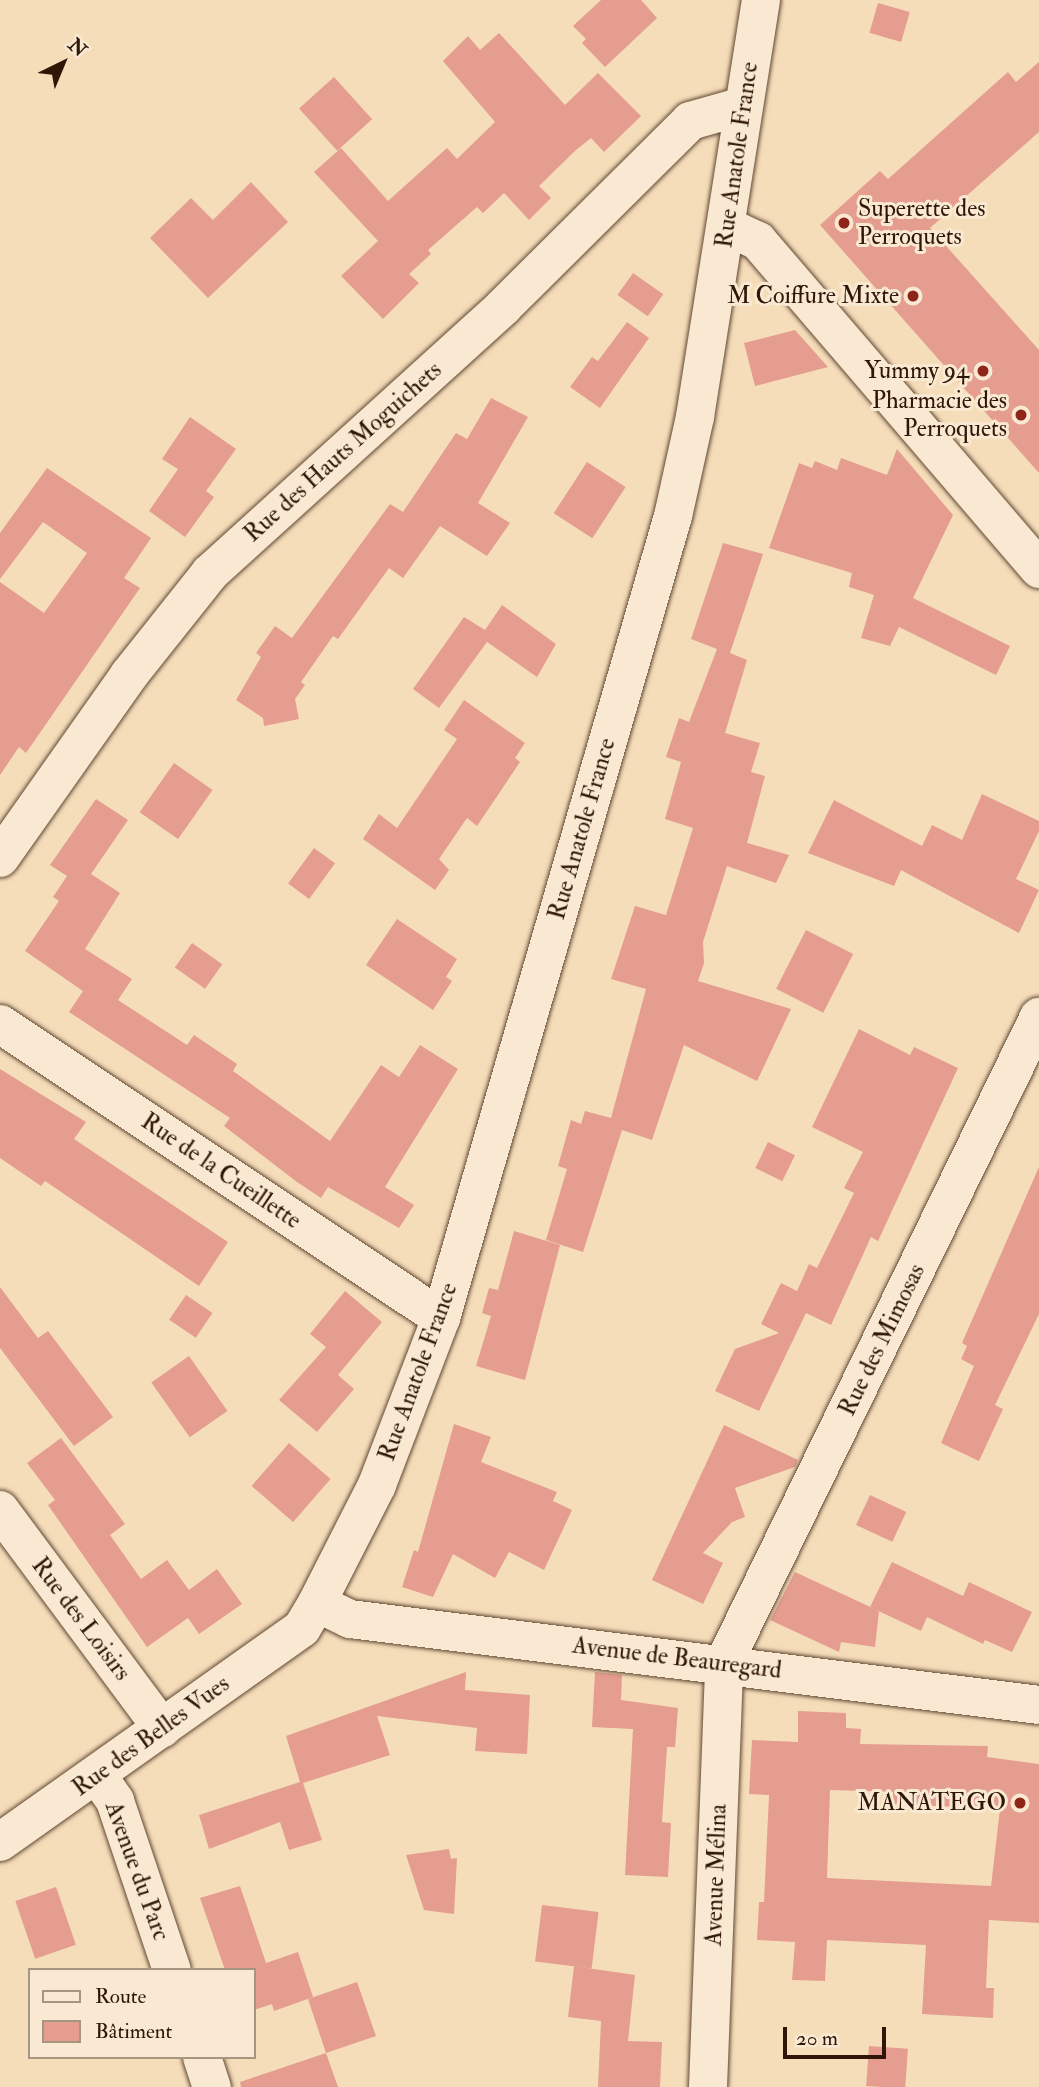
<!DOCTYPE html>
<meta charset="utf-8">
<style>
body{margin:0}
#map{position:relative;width:1039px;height:2087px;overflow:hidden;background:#f6ddba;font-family:"IM FELL Double Pica",serif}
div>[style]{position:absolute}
.building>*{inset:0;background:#e49d8f;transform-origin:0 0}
.roads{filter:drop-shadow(0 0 2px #614833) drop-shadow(0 0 2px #614833)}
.minor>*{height:38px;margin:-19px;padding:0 19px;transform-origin:19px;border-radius:19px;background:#f9e9d2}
.tertiary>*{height:38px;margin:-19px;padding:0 19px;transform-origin:19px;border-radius:19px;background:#f9e9d2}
.dots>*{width:19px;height:19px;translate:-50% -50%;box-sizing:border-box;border:4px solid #f9e9d2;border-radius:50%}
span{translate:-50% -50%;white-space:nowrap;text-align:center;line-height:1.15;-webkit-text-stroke:6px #f9e9d2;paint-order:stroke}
.street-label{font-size:24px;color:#2f1606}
.poi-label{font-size:24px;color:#2f1606}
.left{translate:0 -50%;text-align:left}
.right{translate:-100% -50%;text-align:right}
.legend{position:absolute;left:28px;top:1968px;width:228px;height:91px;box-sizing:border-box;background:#f9e9d2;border:2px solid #a89580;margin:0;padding:9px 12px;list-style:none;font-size:21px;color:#2f1606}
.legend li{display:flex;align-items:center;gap:14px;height:35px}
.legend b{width:35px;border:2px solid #a89580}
.north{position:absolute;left:28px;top:28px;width:70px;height:70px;-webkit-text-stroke:5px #f9e9d2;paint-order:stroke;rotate:43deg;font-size:19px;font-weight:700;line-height:28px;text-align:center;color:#2f1606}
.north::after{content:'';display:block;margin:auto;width:24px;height:32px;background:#2f1606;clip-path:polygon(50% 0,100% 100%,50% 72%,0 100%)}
.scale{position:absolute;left:783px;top:2027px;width:103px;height:32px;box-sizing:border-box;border:4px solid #2f1606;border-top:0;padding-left:9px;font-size:21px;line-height:24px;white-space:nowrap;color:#2f1606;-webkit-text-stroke:5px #f9e9d2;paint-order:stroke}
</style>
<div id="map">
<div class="building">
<i style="clip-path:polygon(601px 0,641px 0,657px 18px,605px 67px,582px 43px,586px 39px,573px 26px)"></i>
<i style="left:878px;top:3px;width:33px;height:31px;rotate:16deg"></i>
<i style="clip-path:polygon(499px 33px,565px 105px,598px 73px,641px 116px,604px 152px,591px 138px,576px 150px,539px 186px,551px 198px,529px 220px,504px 193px,483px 213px,477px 207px,428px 250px,431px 254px,409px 274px,419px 283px,383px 319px,341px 276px,378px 241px,314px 172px,341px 148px,388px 201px,447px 148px,457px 159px,495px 122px,443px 61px,468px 36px,480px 50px)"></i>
<i style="clip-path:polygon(1039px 62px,1039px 132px,930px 228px,1039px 350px,1039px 473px,820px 225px,880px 171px,888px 179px,1008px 72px,1016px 82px)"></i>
<i style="left:334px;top:77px;width:57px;height:47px;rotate:48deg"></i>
<i style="clip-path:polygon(251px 182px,288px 222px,208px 298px,150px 238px,191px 198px,213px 220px)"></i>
<i style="left:633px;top:273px;width:37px;height:27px;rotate:35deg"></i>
<i style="clip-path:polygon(627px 322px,649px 338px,600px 408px,570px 387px,592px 357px,598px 361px)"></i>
<i style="clip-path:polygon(795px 330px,828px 367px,755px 386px,744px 343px)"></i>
<i style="clip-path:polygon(491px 398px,528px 417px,478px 503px,510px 523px,487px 556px,440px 526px,403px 578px,389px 568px,338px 639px,333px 636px,301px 682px,305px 685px,295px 699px,299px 719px,264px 726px,263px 718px,236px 700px,261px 657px,256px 653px,275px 626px,292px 638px,390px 504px,403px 512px,456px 433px,467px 439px)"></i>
<i style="clip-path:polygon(190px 417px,236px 449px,206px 491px,214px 497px,185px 537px,149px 511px,178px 469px,162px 459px)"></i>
<i style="clip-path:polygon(897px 449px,953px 515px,913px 598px,1010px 646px,996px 675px,899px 627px,890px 646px,861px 638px,874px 595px,849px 587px,852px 573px,769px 548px,799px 463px,812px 468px,815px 461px,837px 470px,841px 458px,887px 475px)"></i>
<i style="left:587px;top:462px;width:46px;height:61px;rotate:33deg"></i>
<i style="clip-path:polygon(47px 468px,151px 538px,124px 578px,140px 588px,26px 753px,19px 747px,0 775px,0 582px,44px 613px,87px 553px,43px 522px,0 579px,0 533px)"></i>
<i style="clip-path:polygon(723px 543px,763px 554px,730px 653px,747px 660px,725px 733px,760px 743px,751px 772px,765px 776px,747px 843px,789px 855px,776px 883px,727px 866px,703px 942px,704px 963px,698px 981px,791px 1009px,757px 1081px,684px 1045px,652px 1140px,622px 1130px,583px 1252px,546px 1240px,567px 1169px,558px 1166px,571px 1120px,581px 1124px,585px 1111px,611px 1118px,646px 989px,611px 979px,635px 906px,666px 915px,693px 828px,665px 819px,681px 762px,666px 757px,679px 718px,689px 722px,717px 649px,691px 639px)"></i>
<i style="clip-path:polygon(502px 605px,556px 644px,537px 677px,487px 642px,439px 708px,413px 689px,464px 617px,485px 630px)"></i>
<i style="clip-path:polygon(464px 700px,525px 743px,515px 758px,520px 762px,477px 826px,467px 818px,439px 859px,449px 870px,435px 890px,363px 839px,379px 814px,397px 828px,457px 739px,444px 730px)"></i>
<i style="left:174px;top:763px;width:47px;height:60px;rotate:35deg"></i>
<i style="clip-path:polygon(982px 794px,1039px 821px,1039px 831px,1016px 879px,1039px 890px,1019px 933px,901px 870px,894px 886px,808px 853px,834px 800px,922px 846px,932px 825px,962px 840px)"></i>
<i style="clip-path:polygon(96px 799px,128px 820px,91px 874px,120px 893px,85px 949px,132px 979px,118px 1000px,187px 1045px,194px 1035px,237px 1064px,233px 1071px,330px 1141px,381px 1065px,399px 1077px,420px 1045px,458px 1069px,385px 1187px,414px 1205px,399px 1228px,328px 1187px,321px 1198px,297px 1182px,224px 1126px,230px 1118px,69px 1012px,83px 991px,25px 951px,59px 901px,53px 897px,67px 876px,50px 865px)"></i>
<i style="left:314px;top:848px;width:26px;height:44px;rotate:36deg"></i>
<i style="clip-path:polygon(397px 919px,457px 959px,446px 977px,452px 981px,433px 1010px,366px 965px)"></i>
<i style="left:806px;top:930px;width:53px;height:66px;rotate:27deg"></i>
<i style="left:192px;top:943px;width:37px;height:30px;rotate:35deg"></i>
<i style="clip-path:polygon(859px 1029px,910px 1055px,914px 1047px,958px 1068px,878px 1241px,871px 1237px,831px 1325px,806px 1313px,759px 1411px,715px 1391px,735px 1349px,779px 1333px,761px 1324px,781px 1283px,797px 1291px,809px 1264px,817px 1268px,854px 1193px,844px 1188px,863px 1152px,812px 1127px)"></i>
<i style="clip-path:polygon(0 1069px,86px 1122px,74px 1139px,228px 1242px,199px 1286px,45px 1181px,41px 1186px,0 1158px)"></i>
<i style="left:768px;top:1142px;width:30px;height:29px;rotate:26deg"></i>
<i style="clip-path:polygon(1039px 1167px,1039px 1314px,995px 1405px,1003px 1409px,979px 1461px,941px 1443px,974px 1366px,961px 1359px,967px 1346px,962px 1343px)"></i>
<i style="clip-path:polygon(514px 1231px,560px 1245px,525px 1380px,476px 1366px,491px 1316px,482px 1313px,489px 1288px,498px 1290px)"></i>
<i style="clip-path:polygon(0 1287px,38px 1338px,48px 1331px,113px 1417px,74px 1446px,0 1348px)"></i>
<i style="clip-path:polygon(345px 1291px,382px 1322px,338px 1375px,354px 1389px,317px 1432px,279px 1400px,326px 1347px,310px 1334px)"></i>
<i style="left:186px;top:1295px;width:32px;height:30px;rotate:34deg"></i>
<i style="left:189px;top:1356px;width:67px;height:46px;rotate:55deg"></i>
<i style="clip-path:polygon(454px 1424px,491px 1437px,481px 1462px,557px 1492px,553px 1501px,572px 1510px,544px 1570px,509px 1552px,495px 1578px,453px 1554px,433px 1597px,402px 1587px,414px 1550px,418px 1552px)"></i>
<i style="clip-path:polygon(724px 1425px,798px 1460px,795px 1467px,735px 1488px,745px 1517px,732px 1522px,703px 1553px,723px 1563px,703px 1604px,652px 1580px)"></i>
<i style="clip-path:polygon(61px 1438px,125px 1524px,110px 1535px,141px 1579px,167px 1560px,189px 1590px,217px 1569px,242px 1604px,199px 1634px,188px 1618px,147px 1647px,48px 1505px,55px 1500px,27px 1463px)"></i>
<i style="left:289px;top:1443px;width:55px;height:57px;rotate:41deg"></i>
<i style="left:870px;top:1495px;width:40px;height:33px;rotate:25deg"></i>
<i style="clip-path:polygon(892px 1562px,963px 1596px,969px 1582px,1032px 1612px,1012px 1652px,985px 1640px,983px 1644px,927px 1617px,921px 1631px,870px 1607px)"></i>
<i style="clip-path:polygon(795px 1572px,879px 1611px,875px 1647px,841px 1642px,839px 1652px,770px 1620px)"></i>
<i style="clip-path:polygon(466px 1672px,465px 1690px,530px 1695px,527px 1754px,475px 1751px,477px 1728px,377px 1716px,390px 1755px,303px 1783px,322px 1840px,289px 1850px,280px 1822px,209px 1849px,199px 1815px,300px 1782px,286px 1736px)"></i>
<i style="clip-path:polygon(595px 1672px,622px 1675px,621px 1700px,678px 1708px,675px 1747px,667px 1747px,662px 1822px,671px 1823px,668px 1877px,625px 1875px,633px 1729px,592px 1727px)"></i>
<i style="clip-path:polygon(evenodd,798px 1711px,846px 1713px,846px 1728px,861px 1729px,860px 1744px,988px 1746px,987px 1757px,1039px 1764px,1039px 1923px,989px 1920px,986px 1988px,994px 1988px,993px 2018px,922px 2014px,926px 1945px,827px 1940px,825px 1981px,792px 1980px,795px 1942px,757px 1940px,759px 1902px,764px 1902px,769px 1795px,749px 1794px,752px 1740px,798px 1742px,798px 1711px,830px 1790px,893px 1792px,893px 1804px,1000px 1809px,991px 1886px,827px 1878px,830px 1790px)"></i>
<i style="clip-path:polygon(449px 1849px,451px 1859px,457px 1858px,454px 1914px,424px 1910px,406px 1855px)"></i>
<i style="clip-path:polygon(240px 1886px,266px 1963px,298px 1952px,313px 1997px,274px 2011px,272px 2004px,254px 2010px,254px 1970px,225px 1970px,200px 1898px)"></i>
<i style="left:56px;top:1887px;width:61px;height:43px;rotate:71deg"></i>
<i style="left:542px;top:1905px;width:57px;height:57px;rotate:7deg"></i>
<i style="clip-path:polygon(574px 1966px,635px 1975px,628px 2041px,662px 2042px,660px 2087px,598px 2087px,601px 2021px,568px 2017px)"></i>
<i style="clip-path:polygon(357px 1982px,376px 2036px,326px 2053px,338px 2087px,241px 2087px,240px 2082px,326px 2053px,308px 1999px)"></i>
<i style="left:869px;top:2046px;width:39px;height:40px;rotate:4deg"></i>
</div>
<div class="roads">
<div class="minor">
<i style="left:728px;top:227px;width:33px;rotate:25deg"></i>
<i style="left:758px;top:241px;width:432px;rotate:49.4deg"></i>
<i style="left:0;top:858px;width:224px;rotate:-54.8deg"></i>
<i style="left:129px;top:675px;width:130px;rotate:-51.5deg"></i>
<i style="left:210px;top:573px;width:396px;rotate:-42.2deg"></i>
<i style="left:503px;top:307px;width:264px;rotate:-44.8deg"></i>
<i style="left:690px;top:121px;width:55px;rotate:-15.8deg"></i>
<i style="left:0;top:1024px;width:530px;rotate:33.69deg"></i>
<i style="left:0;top:1510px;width:272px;rotate:53.4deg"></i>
<i style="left:724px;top:1663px;width:719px;rotate:-64.01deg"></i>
<i style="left:97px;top:1775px;width:32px;rotate:55deg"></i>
<i style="left:115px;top:1801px;width:178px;rotate:71.4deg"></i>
<i style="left:0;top:1842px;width:370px;rotate:-35.3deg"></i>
<i style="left:302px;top:1628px;width:29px;rotate:-59deg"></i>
<i style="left:202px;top:2057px;width:32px;rotate:72deg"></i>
</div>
<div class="tertiary">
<i style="left:761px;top:0;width:422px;rotate:99deg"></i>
<i style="left:695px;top:417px;width:101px;rotate:102.5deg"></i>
<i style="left:673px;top:516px;width:835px;rotate:106.13deg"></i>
<i style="left:441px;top:1318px;width:179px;rotate:111deg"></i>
<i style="left:377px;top:1485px;width:132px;rotate:117deg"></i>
<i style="left:317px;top:1603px;width:37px;rotate:26deg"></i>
<i style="left:350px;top:1619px;width:694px;rotate:7.11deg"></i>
<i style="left:708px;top:2087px;width:424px;rotate:-87.8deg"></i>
</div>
</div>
<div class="dots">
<i style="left:844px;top:223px;background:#8f2418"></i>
<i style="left:913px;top:296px;background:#8f2418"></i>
<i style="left:983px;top:371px;background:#8f2418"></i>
<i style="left:1021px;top:415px;background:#8f2418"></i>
<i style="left:1020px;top:1803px;background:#8f2418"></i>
</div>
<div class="street-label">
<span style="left:737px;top:155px;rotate:-82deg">Rue Anatole France</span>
<span style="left:343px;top:452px;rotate:-42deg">Rue des Hauts Moguichets</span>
<span style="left:582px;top:829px;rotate:-74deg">Rue Anatole France</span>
<span style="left:221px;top:1171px;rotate:34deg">Rue de la Cueillette</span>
<span style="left:882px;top:1340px;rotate:-64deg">Rue des Mimosas</span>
<span style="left:418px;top:1372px;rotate:-70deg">Rue Anatole France</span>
<span style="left:81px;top:1619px;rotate:53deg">Rue des Loisirs</span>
<span style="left:677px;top:1658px;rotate:7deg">Avenue de Beauregard</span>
<span style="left:151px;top:1736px;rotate:-36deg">Rue des Belles Vues</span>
<span style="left:137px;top:1871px;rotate:70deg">Avenue du Parc</span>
<span style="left:716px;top:1875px;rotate:-88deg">Avenue Mélina</span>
</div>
<div class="poi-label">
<span class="left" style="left:858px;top:223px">Superette des<br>Perroquets</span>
<span class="right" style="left:899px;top:296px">M Coiffure Mixte</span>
<span class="right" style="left:969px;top:371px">Yummy 94</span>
<span class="right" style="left:1007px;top:415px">Pharmacie des<br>Perroquets</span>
<span class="right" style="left:1006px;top:1803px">MANATEGO</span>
</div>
<ul class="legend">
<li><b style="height:9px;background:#f9e9d2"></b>Route</li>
<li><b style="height:19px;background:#e49d8f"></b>Bâtiment</li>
</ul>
<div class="north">N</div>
<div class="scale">20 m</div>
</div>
